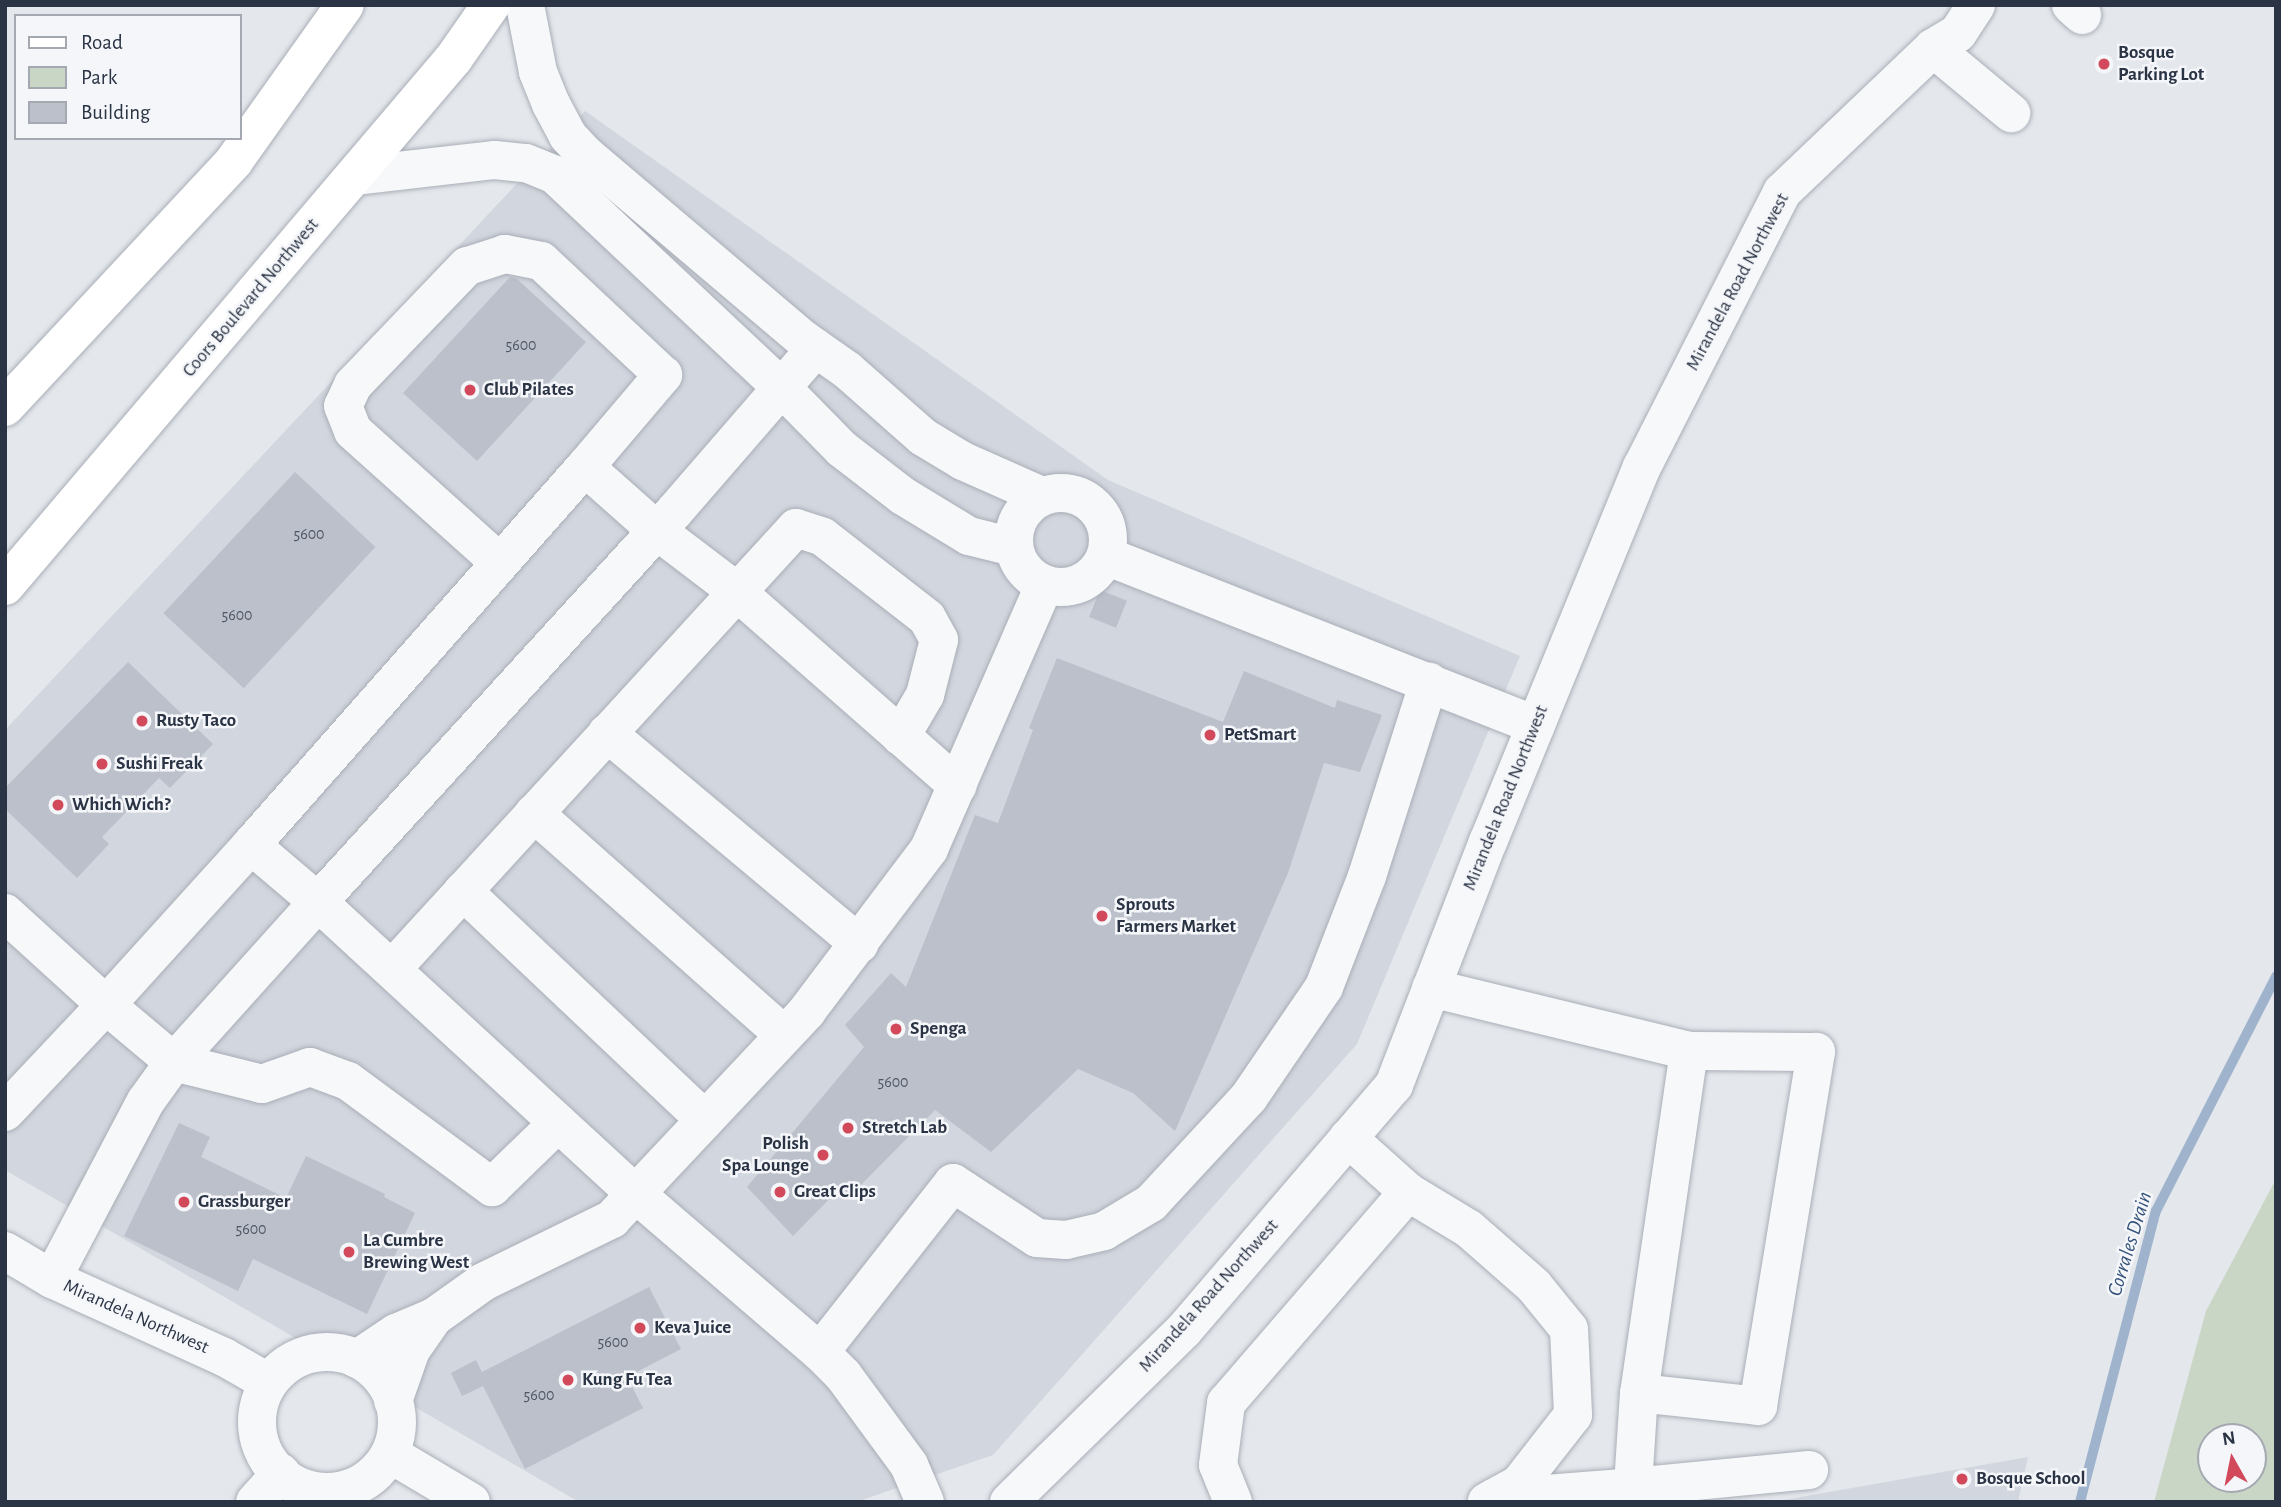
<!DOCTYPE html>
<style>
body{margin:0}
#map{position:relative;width:2281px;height:1507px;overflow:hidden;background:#e4e7ec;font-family:"Alegreya Sans",sans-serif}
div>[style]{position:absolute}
.built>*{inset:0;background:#d2d6de}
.green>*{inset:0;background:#c9d6c5}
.stream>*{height:10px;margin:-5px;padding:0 5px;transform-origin:5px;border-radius:5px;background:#9fb4cc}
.building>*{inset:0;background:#bbc0ca;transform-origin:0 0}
.roads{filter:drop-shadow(0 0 2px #a9aeb7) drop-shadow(0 0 2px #a9aeb7)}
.minor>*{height:38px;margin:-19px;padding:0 19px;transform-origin:19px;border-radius:19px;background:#f7f8fa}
.minor>.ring{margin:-19px;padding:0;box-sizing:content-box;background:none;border:38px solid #f7f8fa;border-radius:50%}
.major>*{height:38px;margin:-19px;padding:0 19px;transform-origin:19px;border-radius:19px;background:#fff}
.dots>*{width:19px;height:19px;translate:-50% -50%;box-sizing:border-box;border:4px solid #f4f6f9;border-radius:50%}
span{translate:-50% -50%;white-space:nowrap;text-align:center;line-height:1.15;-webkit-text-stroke:5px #f4f6f9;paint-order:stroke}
.number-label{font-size:16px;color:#4f5766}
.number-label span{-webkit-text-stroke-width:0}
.poi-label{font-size:19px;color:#2b3445;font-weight:700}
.left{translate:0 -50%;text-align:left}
.right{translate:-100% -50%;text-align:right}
.street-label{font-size:19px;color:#2b3445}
.water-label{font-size:21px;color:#34527a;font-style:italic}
.frame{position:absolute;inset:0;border:7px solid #2b3445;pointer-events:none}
.legend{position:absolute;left:14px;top:14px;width:228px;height:126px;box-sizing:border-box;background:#f4f6f9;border:2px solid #a4a8b1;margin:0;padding:9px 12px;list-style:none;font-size:21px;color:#2b3445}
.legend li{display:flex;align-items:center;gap:14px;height:35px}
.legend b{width:35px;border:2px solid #a4a8b1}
.north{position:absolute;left:2197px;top:1423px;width:70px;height:70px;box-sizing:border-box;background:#f4f6f9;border:2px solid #a4a8b1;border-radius:50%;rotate:351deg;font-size:19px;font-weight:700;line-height:28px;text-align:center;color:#2b3445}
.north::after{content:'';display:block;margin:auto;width:24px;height:32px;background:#d1495b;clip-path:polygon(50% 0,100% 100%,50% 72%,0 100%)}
</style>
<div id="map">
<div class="built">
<i style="clip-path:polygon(585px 111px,1108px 480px,1520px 656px,1357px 1044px,993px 1455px,856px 1502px,579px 1502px,5px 1170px,5px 730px)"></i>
<i style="clip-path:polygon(2028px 1457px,2018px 1502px,1773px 1502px)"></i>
</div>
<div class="green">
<i style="clip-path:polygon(evenodd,2276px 1179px,2276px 1502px,2154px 1502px,2206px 1311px,2276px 1179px,2211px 1437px,2253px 1437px,2253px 1479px,2211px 1479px,2211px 1437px)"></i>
</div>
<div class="stream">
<i style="left:2080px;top:1502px;width:301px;rotate:-75.4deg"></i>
<i style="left:2156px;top:1211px;width:264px;rotate:-62.9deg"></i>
</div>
<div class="building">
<i style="clip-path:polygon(510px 277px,517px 279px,586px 342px,477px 461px,403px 393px)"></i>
<i style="left:295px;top:472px;width:110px;height:193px;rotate:43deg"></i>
<i style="left:1100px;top:590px;width:29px;height:29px;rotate:22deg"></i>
<i style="clip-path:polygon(1057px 658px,1223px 722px,1244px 671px,1335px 708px,1337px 700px,1382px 715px,1360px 772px,1324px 763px,1288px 873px,1175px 1131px,1133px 1093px,1078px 1069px,991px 1152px,935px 1110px,851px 1195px,841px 1187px,793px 1236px,747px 1187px,864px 1047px,845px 1025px,891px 973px,906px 987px,975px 815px,998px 823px,1033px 730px,1029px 728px)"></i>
<i style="clip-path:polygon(128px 662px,213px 744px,170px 788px,159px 778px,102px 837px,109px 844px,77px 878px,5px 809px,5px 788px)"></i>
<i style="clip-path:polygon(179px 1123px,210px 1137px,201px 1157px,286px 1198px,306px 1156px,385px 1194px,384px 1197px,415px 1213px,367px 1314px,253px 1259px,238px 1291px,124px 1236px)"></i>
<i style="clip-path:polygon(649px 1287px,681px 1349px,627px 1377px,643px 1408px,525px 1469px,483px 1386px,462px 1396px,451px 1373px,476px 1360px,482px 1372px)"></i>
</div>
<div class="roads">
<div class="minor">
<i style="left:525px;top:5px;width:68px;rotate:79deg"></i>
<i style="left:538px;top:72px;width:35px;rotate:68deg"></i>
<i style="left:551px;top:104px;width:36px;rotate:62deg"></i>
<i style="left:568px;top:136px;width:26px;rotate:47deg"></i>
<i style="left:586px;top:155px;width:285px;rotate:40.3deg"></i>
<i style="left:803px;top:339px;width:54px;rotate:35.2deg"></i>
<i style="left:847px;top:370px;width:101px;rotate:41.4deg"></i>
<i style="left:923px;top:437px;width:47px;rotate:31deg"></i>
<i style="left:963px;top:461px;width:86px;rotate:23.9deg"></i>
<i style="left:2071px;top:5px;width:15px;rotate:42deg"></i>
<i style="left:1933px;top:48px;width:102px;rotate:39.8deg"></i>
<i style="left:354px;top:176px;width:142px;rotate:-6.5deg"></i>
<i style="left:495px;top:160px;width:31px;rotate:6deg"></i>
<i style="left:526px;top:163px;width:31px;rotate:22deg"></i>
<i style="left:555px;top:175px;width:310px;rotate:43.2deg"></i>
<i style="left:781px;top:387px;width:87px;rotate:45.5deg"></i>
<i style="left:842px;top:449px;width:77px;rotate:37.6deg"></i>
<i style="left:903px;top:496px;width:77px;rotate:31.2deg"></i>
<i style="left:969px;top:536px;width:45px;rotate:14deg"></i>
<i style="left:585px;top:467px;width:95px;rotate:41.6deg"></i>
<i style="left:656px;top:530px;width:101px;rotate:37.3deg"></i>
<i style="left:736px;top:591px;width:295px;rotate:41.3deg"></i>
<i class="ring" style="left:1014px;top:493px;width:56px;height:56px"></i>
<i style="left:1106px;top:556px;width:462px;rotate:21.5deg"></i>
<i style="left:607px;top:733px;width:329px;rotate:39.9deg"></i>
<i style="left:534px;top:813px;width:334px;rotate:41.6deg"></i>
<i style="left:251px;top:845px;width:88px;rotate:40.4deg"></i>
<i style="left:318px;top:902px;width:527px;rotate:-47.62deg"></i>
<i style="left:673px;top:513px;width:218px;rotate:-49.1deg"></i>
<i style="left:463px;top:891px;width:333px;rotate:43.4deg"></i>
<i style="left:5px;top:913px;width:137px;rotate:42.3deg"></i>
<i style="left:106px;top:1005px;width:216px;rotate:-47.8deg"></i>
<i style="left:251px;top:845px;width:504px;rotate:-48.54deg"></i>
<i style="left:585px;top:467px;width:121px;rotate:-49.7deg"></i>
<i style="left:663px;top:375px;width:167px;rotate:-136.9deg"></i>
<i style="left:541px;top:261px;width:37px;rotate:-169deg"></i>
<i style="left:505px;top:254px;width:40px;rotate:162deg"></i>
<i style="left:467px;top:266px;width:165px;rotate:133.8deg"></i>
<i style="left:353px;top:385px;width:23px;rotate:115deg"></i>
<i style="left:343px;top:406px;width:27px;rotate:68deg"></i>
<i style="left:353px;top:431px;width:196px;rotate:41.9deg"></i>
<i style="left:392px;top:969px;width:598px;rotate:-47.51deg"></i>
<i style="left:796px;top:528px;width:28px;rotate:18deg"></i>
<i style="left:823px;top:537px;width:132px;rotate:37.9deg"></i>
<i style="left:927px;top:618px;width:25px;rotate:61deg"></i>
<i style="left:939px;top:640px;width:57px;rotate:104.3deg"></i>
<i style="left:925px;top:695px;width:48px;rotate:120.3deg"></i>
<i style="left:1431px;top:988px;width:266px;rotate:13.7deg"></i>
<i style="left:1689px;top:1051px;width:346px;rotate:98.3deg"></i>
<i style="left:1639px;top:1393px;width:94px;rotate:93.7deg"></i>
<i style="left:1633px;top:1487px;width:177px;rotate:-5.5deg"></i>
<i style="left:5px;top:1112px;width:147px;rotate:-46.7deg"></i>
<i style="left:106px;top:1005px;width:89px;rotate:40deg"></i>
<i style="left:174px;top:1062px;width:91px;rotate:14deg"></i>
<i style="left:262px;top:1084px;width:51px;rotate:-19.5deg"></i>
<i style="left:310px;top:1067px;width:40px;rotate:20.2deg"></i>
<i style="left:348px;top:1081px;width:179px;rotate:36.4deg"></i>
<i style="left:492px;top:1187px;width:92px;rotate:-44.1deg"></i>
<i style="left:1348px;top:1138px;width:81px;rotate:42deg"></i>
<i style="left:1408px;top:1192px;width:71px;rotate:31.2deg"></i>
<i style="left:1469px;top:1229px;width:86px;rotate:41.2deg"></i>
<i style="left:1534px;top:1286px;width:55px;rotate:50.9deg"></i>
<i style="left:1569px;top:1329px;width:86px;rotate:87.3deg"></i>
<i style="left:1573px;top:1415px;width:88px;rotate:128deg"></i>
<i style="left:1519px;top:1484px;width:37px;rotate:151deg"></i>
<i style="left:5px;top:1251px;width:55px;rotate:30.8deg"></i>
<i style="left:52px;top:1279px;width:189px;rotate:24.4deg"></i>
<i style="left:224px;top:1357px;width:51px;rotate:29.6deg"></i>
<i style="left:52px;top:1279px;width:201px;rotate:-62.2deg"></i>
<i style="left:146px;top:1101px;width:48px;rotate:-54.3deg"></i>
<i style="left:174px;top:1062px;width:215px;rotate:-48deg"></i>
<i style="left:318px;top:902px;width:432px;rotate:42.6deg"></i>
<i style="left:636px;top:1194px;width:243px;rotate:40.7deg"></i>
<i style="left:820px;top:1352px;width:33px;rotate:45deg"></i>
<i style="left:843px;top:1375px;width:112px;rotate:53.7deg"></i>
<i style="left:909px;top:1465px;width:40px;rotate:66.6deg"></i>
<i style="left:434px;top:1317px;width:60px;rotate:-35.5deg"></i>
<i style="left:483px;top:1282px;width:144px;rotate:-26deg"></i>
<i style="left:612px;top:1219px;width:285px;rotate:-46.8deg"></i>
<i style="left:807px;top:1011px;width:203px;rotate:-53deg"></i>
<i style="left:929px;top:849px;width:289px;rotate:-66.4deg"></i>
<i style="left:820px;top:1352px;width:215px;rotate:-51.8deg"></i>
<i style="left:953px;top:1183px;width:100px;rotate:33.2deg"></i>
<i style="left:1037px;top:1238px;width:29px;rotate:4deg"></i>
<i style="left:1066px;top:1240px;width:39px;rotate:-13deg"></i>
<i style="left:1104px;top:1231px;width:55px;rotate:-30.8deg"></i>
<i style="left:1151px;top:1203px;width:144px;rotate:-47.2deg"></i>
<i style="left:1249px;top:1097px;width:133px;rotate:-55.7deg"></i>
<i style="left:1324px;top:987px;width:119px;rotate:-68.8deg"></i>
<i style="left:1367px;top:876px;width:204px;rotate:-72.3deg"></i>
<i class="ring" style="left:257px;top:1352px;width:102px;height:102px"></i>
<i style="left:357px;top:1359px;width:47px;rotate:-33.7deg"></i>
<i style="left:396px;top:1333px;width:41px;rotate:-22.8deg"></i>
<i style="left:434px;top:1317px;width:40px;rotate:124.9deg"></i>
<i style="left:411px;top:1350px;width:54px;rotate:109.4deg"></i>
<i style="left:1639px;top:1393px;width:120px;rotate:6.2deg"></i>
<i style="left:1758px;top:1406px;width:359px;rotate:-80.7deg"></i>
<i style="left:1816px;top:1052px;width:127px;rotate:-179.5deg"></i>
<i style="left:390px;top:1454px;width:94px;rotate:30.7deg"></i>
<i style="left:1494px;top:1498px;width:139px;rotate:-4.5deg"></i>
<i style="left:255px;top:1502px;width:39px;rotate:-48deg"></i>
<i style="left:1009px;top:1502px;width:245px;rotate:-44.5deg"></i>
<i style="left:1184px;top:1330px;width:323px;rotate:-49.4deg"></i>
<i style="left:1394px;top:1085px;width:261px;rotate:-68.9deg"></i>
<i style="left:1488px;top:842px;width:405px;rotate:-67.7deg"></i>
<i style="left:1642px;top:467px;width:309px;rotate:-63deg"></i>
<i style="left:1782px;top:192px;width:209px;rotate:-43.6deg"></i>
<i style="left:1933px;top:48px;width:29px;rotate:-31deg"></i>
<i style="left:1958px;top:33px;width:33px;rotate:-57deg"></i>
<i style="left:1233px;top:1502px;width:40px;rotate:-112deg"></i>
<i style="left:1218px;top:1465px;width:63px;rotate:-82.6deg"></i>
<i style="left:1226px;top:1403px;width:279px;rotate:-49.2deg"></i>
</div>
<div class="major">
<i style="left:5px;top:407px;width:336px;rotate:-47deg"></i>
<i style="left:234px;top:161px;width:191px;rotate:-54.6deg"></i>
<i style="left:5px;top:586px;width:693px;rotate:-49.62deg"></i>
<i style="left:454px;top:58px;width:65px;rotate:-55.1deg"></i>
</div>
</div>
<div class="dots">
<i style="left:2104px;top:64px;background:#d1495b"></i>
<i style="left:470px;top:390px;background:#d1495b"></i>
<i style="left:142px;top:721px;background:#d1495b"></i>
<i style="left:1210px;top:735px;background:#d1495b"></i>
<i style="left:102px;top:764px;background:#d1495b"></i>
<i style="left:58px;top:805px;background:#d1495b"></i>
<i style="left:1102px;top:916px;background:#d1495b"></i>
<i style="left:896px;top:1029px;background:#d1495b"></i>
<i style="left:848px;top:1128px;background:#d1495b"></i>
<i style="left:823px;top:1155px;background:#d1495b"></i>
<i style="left:780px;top:1192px;background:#d1495b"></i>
<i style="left:184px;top:1202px;background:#d1495b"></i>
<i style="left:349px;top:1252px;background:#d1495b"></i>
<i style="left:640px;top:1328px;background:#d1495b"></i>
<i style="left:568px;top:1380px;background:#d1495b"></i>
<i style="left:1962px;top:1479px;background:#d1495b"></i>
</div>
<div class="number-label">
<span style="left:521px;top:345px">5600</span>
<span style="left:309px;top:534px">5600</span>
<span style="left:237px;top:615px">5600</span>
<span style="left:893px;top:1082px">5600</span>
<span style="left:251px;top:1229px">5600</span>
<span style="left:613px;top:1342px">5600</span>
<span style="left:539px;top:1395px">5600</span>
</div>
<div class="poi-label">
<span class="left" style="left:2118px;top:64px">Bosque<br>Parking Lot</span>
<span class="left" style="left:484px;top:390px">Club Pilates</span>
<span class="left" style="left:156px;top:721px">Rusty Taco</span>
<span class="left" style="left:1224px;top:735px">PetSmart</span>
<span class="left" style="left:116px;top:764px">Sushi Freak</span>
<span class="left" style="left:72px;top:805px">Which Wich?</span>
<span class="left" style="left:1116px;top:916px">Sprouts<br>Farmers Market</span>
<span class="left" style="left:910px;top:1029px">Spenga</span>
<span class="left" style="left:862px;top:1128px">Stretch Lab</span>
<span class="right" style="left:809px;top:1155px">Polish<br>Spa Lounge</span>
<span class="left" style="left:794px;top:1192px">Great Clips</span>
<span class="left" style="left:198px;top:1202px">Grassburger</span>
<span class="left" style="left:363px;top:1252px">La Cumbre<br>Brewing West</span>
<span class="left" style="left:654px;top:1328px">Keva Juice</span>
<span class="left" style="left:582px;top:1380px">Kung Fu Tea</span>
<span class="left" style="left:1976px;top:1479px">Bosque School</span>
</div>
<div class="street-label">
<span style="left:1738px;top:282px;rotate:-62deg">Mirandela Road Northwest</span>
<span style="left:251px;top:298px;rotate:-50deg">Coors Boulevard Northwest</span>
<span style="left:1506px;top:798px;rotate:-68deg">Mirandela Road Northwest</span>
<span style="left:1209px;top:1296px;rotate:-48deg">Mirandela Road Northwest</span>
<span style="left:136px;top:1317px;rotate:24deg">Mirandela Northwest</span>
</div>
<div class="water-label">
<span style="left:2130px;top:1244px;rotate:-73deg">Corrales Drain</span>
</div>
<div class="frame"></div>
<ul class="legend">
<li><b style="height:9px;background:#fff"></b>Road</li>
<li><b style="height:19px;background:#c9d6c5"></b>Park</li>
<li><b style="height:19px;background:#bbc0ca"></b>Building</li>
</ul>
<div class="north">N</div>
</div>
